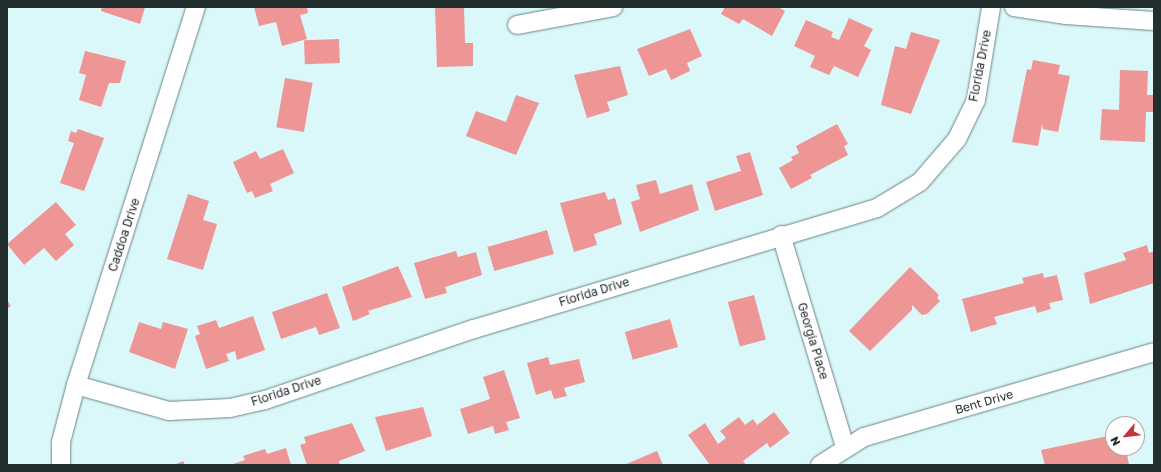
<!DOCTYPE html>
<style>
body{margin:0}
#map{position:relative;width:1161px;height:472px;overflow:hidden;background:#daf7f9;font-family:"Golos Text",sans-serif}
div>[style]{position:absolute}
.building>*{inset:0;background:#ee9695;transform-origin:0 0}
.roads{filter:drop-shadow(0 0 1px #698486) drop-shadow(0 0 1px #698486)}
.street>*{height:18px;margin:-9px;padding:0 9px;transform-origin:9px;border-radius:9px;background:#fff}
span{translate:-50% -50%;white-space:nowrap;text-align:center;line-height:1.15;-webkit-text-stroke:4px #fefefe;paint-order:stroke}
.street-label{font-size:12px;color:#232e2f}
.frame{position:absolute;inset:0;border:8px solid #232e2f;pointer-events:none}
.north{position:absolute;left:1105px;top:416px;width:40px;height:40px;box-sizing:border-box;background:#fefefe;border:1px solid #a6abab;border-radius:50%;rotate:242deg;font-size:11px;font-weight:700;line-height:16px;text-align:center;color:#232e2f}
.north::after{content:'';display:block;margin:auto;width:14px;height:18px;background:#c2323f;clip-path:polygon(50% 0,100% 100%,50% 72%,0 100%)}
</style>
<div id="map">
<div class="building">
<i style="clip-path:polygon(102px 7px,145px 7px,140px 24px,101px 11px)"></i>
<i style="clip-path:polygon(254px 7px,307px 7px,308px 13px,300px 15px,307px 39px,282px 46px,276px 22px,259px 26px)"></i>
<i style="clip-path:polygon(435px 7px,464px 7px,465px 43px,473px 43px,473px 66px,437px 67px)"></i>
<i style="clip-path:polygon(725px 7px,778px 7px,785px 11px,772px 36px,743px 19px,739px 24px,721px 14px)"></i>
<i style="clip-path:polygon(849px 18px,873px 29px,864px 46px,871px 50px,858px 77px,834px 66px,829px 75px,810px 67px,815px 56px,794px 46px,806px 20px,833px 32px,831px 37px,839px 40px)"></i>
<i style="clip-path:polygon(690px 29px,702px 56px,687px 63px,690px 71px,671px 80px,666px 69px,649px 76px,637px 49px)"></i>
<i style="clip-path:polygon(911px 32px,940px 40px,911px 114px,881px 105px,895px 46px,906px 49px)"></i>
<i style="left:339px;top:39px;width:24px;height:35px;rotate:88deg"></i>
<i style="clip-path:polygon(85px 51px,126px 61px,120px 83px,109px 83px,101px 107px,79px 100px,86px 75px,79px 73px)"></i>
<i style="clip-path:polygon(1033px 60px,1060px 65px,1058px 74px,1070px 76px,1058px 132px,1043px 129px,1042px 124px,1038px 146px,1012px 142px,1027px 69px,1031px 70px)"></i>
<i style="clip-path:polygon(620px 66px,628px 95px,607px 102px,610px 111px,587px 118px,574px 75px)"></i>
<i style="clip-path:polygon(1120px 70px,1148px 71px,1147px 95px,1154px 95px,1154px 112px,1146px 112px,1145px 142px,1100px 140px,1102px 109px,1119px 110px)"></i>
<i style="left:285px;top:78px;width:28px;height:50px;rotate:10deg"></i>
<i style="clip-path:polygon(516px 95px,539px 103px,516px 155px,466px 136px,476px 111px,506px 122px)"></i>
<i style="clip-path:polygon(837px 124px,848px 144px,844px 146px,848px 155px,810px 175px,812px 178px,791px 189px,779px 168px,793px 160px,791px 157px,799px 153px,796px 146px)"></i>
<i style="clip-path:polygon(78px 129px,104px 138px,84px 191px,60px 183px,74px 143px,68px 141px,71px 131px,76px 133px)"></i>
<i style="clip-path:polygon(283px 149px,294px 173px,270px 184px,273px 191px,255px 198px,252px 191px,247px 193px,233px 162px,256px 151px,260px 159px)"></i>
<i style="clip-path:polygon(750px 152px,763px 195px,715px 211px,706px 182px,741px 171px,736px 156px)"></i>
<i style="clip-path:polygon(656px 180px,660px 194px,692px 184px,699px 210px,640px 232px,631px 202px,640px 199px,636px 185px)"></i>
<i style="clip-path:polygon(605px 192px,608px 200px,615px 198px,622px 224px,594px 234px,597px 245px,574px 252px,560px 203px)"></i>
<i style="clip-path:polygon(188px 194px,209px 201px,203px 220px,217px 224px,203px 270px,167px 259px)"></i>
<i style="clip-path:polygon(56px 202px,76px 225px,65px 234px,74px 245px,56px 261px,44px 248px,24px 265px,7px 244px)"></i>
<i style="left:547px;top:230px;width:25px;height:62px;rotate:74deg"></i>
<i style="clip-path:polygon(1147px 245px,1149px 253px,1154px 251px,1154px 283px,1090px 304px,1084px 273px,1126px 260px,1123px 253px)"></i>
<i style="clip-path:polygon(456px 251px,458px 257px,476px 252px,482px 275px,445px 287px,447px 293px,425px 299px,414px 263px)"></i>
<i style="clip-path:polygon(398px 266px,412px 297px,368px 311px,370px 314px,353px 321px,342px 287px)"></i>
<i style="clip-path:polygon(910px 267px,939px 295px,937px 298px,940px 301px,927px 314px,922px 315px,912px 305px,912px 310px,870px 351px,849px 331px)"></i>
<i style="clip-path:polygon(1043px 273px,1044px 278px,1057px 275px,1063px 300px,1049px 303px,1051px 309px,1037px 313px,1035px 306px,994px 317px,997px 324px,971px 332px,962px 299px,1024px 283px,1022px 278px)"></i>
<i style="clip-path:polygon(327px 293px,340px 328px,319px 335px,316px 327px,281px 339px,272px 312px)"></i>
<i style="left:754px;top:295px;width:46px;height:27px;rotate:75deg"></i>
<i style="clip-path:polygon(7px 300px,11px 306px,7px 309px)"></i>
<i style="clip-path:polygon(253px 316px,265px 350px,237px 360px,235px 351px,226px 354px,229px 361px,206px 369px,195px 336px,200px 334px,197px 326px,216px 320px,219px 328px)"></i>
<i style="left:670px;top:319px;width:29px;height:47px;rotate:74deg"></i>
<i style="clip-path:polygon(139px 322px,161px 329px,163px 322px,188px 329px,175px 369px,129px 352px)"></i>
<i style="clip-path:polygon(548px 357px,550px 365px,579px 359px,585px 382px,564px 388px,567px 396px,554px 399px,551px 390px,536px 395px,527px 363px)"></i>
<i style="clip-path:polygon(504px 370px,520px 418px,506px 422px,509px 430px,495px 434px,493px 426px,468px 434px,460px 409px,490px 399px,483px 377px)"></i>
<i style="clip-path:polygon(423px 407px,432px 436px,386px 451px,375px 417px)"></i>
<i style="clip-path:polygon(774px 412px,790px 433px,770px 448px,767px 443px,743px 461px,746px 465px,710px 465px,688px 435px,705px 423px,718px 444px,726px 438px,720px 431px,739px 417px,745px 425px,753px 419px,757px 425px)"></i>
<i style="clip-path:polygon(352px 423px,365px 451px,339px 461px,340px 465px,307px 465px,300px 445px,306px 443px,304px 437px)"></i>
<i style="clip-path:polygon(1113px 435px,1113px 448px,1126px 448px,1129px 465px,1045px 465px,1041px 450px)"></i>
<i style="clip-path:polygon(286px 448px,291px 465px,230px 465px,245px 460px,243px 456px,265px 449px,267px 454px)"></i>
<i style="clip-path:polygon(657px 451px,663px 465px,624px 465px)"></i>
<i style="clip-path:polygon(183px 461px,185px 465px,174px 465px)"></i>
</div>
<div class="roads">
<div class="street">
<i style="left:1014px;top:7px;width:53px;rotate:8.7deg"></i>
<i style="left:1066px;top:15px;width:88px;rotate:3.9deg"></i>
<i style="left:517px;top:25px;width:98px;rotate:-10.6deg"></i>
<i style="left:781px;top:235px;width:221px;rotate:73.2deg"></i>
<i style="left:76px;top:385px;width:97px;rotate:15.6deg"></i>
<i style="left:169px;top:411px;width:61px;rotate:-2.8deg"></i>
<i style="left:230px;top:408px;width:36px;rotate:-13deg"></i>
<i style="left:265px;top:400px;width:221px;rotate:-18.8deg"></i>
<i style="left:474px;top:329px;width:421px;rotate:-16.7deg"></i>
<i style="left:877px;top:208px;width:50px;rotate:-31.2deg"></i>
<i style="left:920px;top:182px;width:57px;rotate:-49.3deg"></i>
<i style="left:957px;top:139px;width:43px;rotate:-64deg"></i>
<i style="left:976px;top:100px;width:94px;rotate:-80.8deg"></i>
<i style="left:61px;top:465px;width:23px;rotate:-90deg"></i>
<i style="left:61px;top:442px;width:59px;rotate:-75.3deg"></i>
<i style="left:76px;top:385px;width:397px;rotate:-72.4deg"></i>
<i style="left:820px;top:465px;width:52px;rotate:-32.5deg"></i>
<i style="left:864px;top:437px;width:302px;rotate:-16.3deg"></i>
</div>
</div>
<div class="street-label">
<span style="left:980px;top:66px;rotate:-79deg">Florida Drive</span>
<span style="left:124px;top:235px;rotate:-72deg">Caddoa Drive</span>
<span style="left:594px;top:292px;rotate:-17deg">Florida Drive</span>
<span style="left:813px;top:341px;rotate:73deg">Georgia Place</span>
<span style="left:286px;top:391px;rotate:-18deg">Florida Drive</span>
<span style="left:984px;top:402px;rotate:-16deg">Bent Drive</span>
</div>
<div class="frame"></div>
<div class="north">N</div>
</div>
